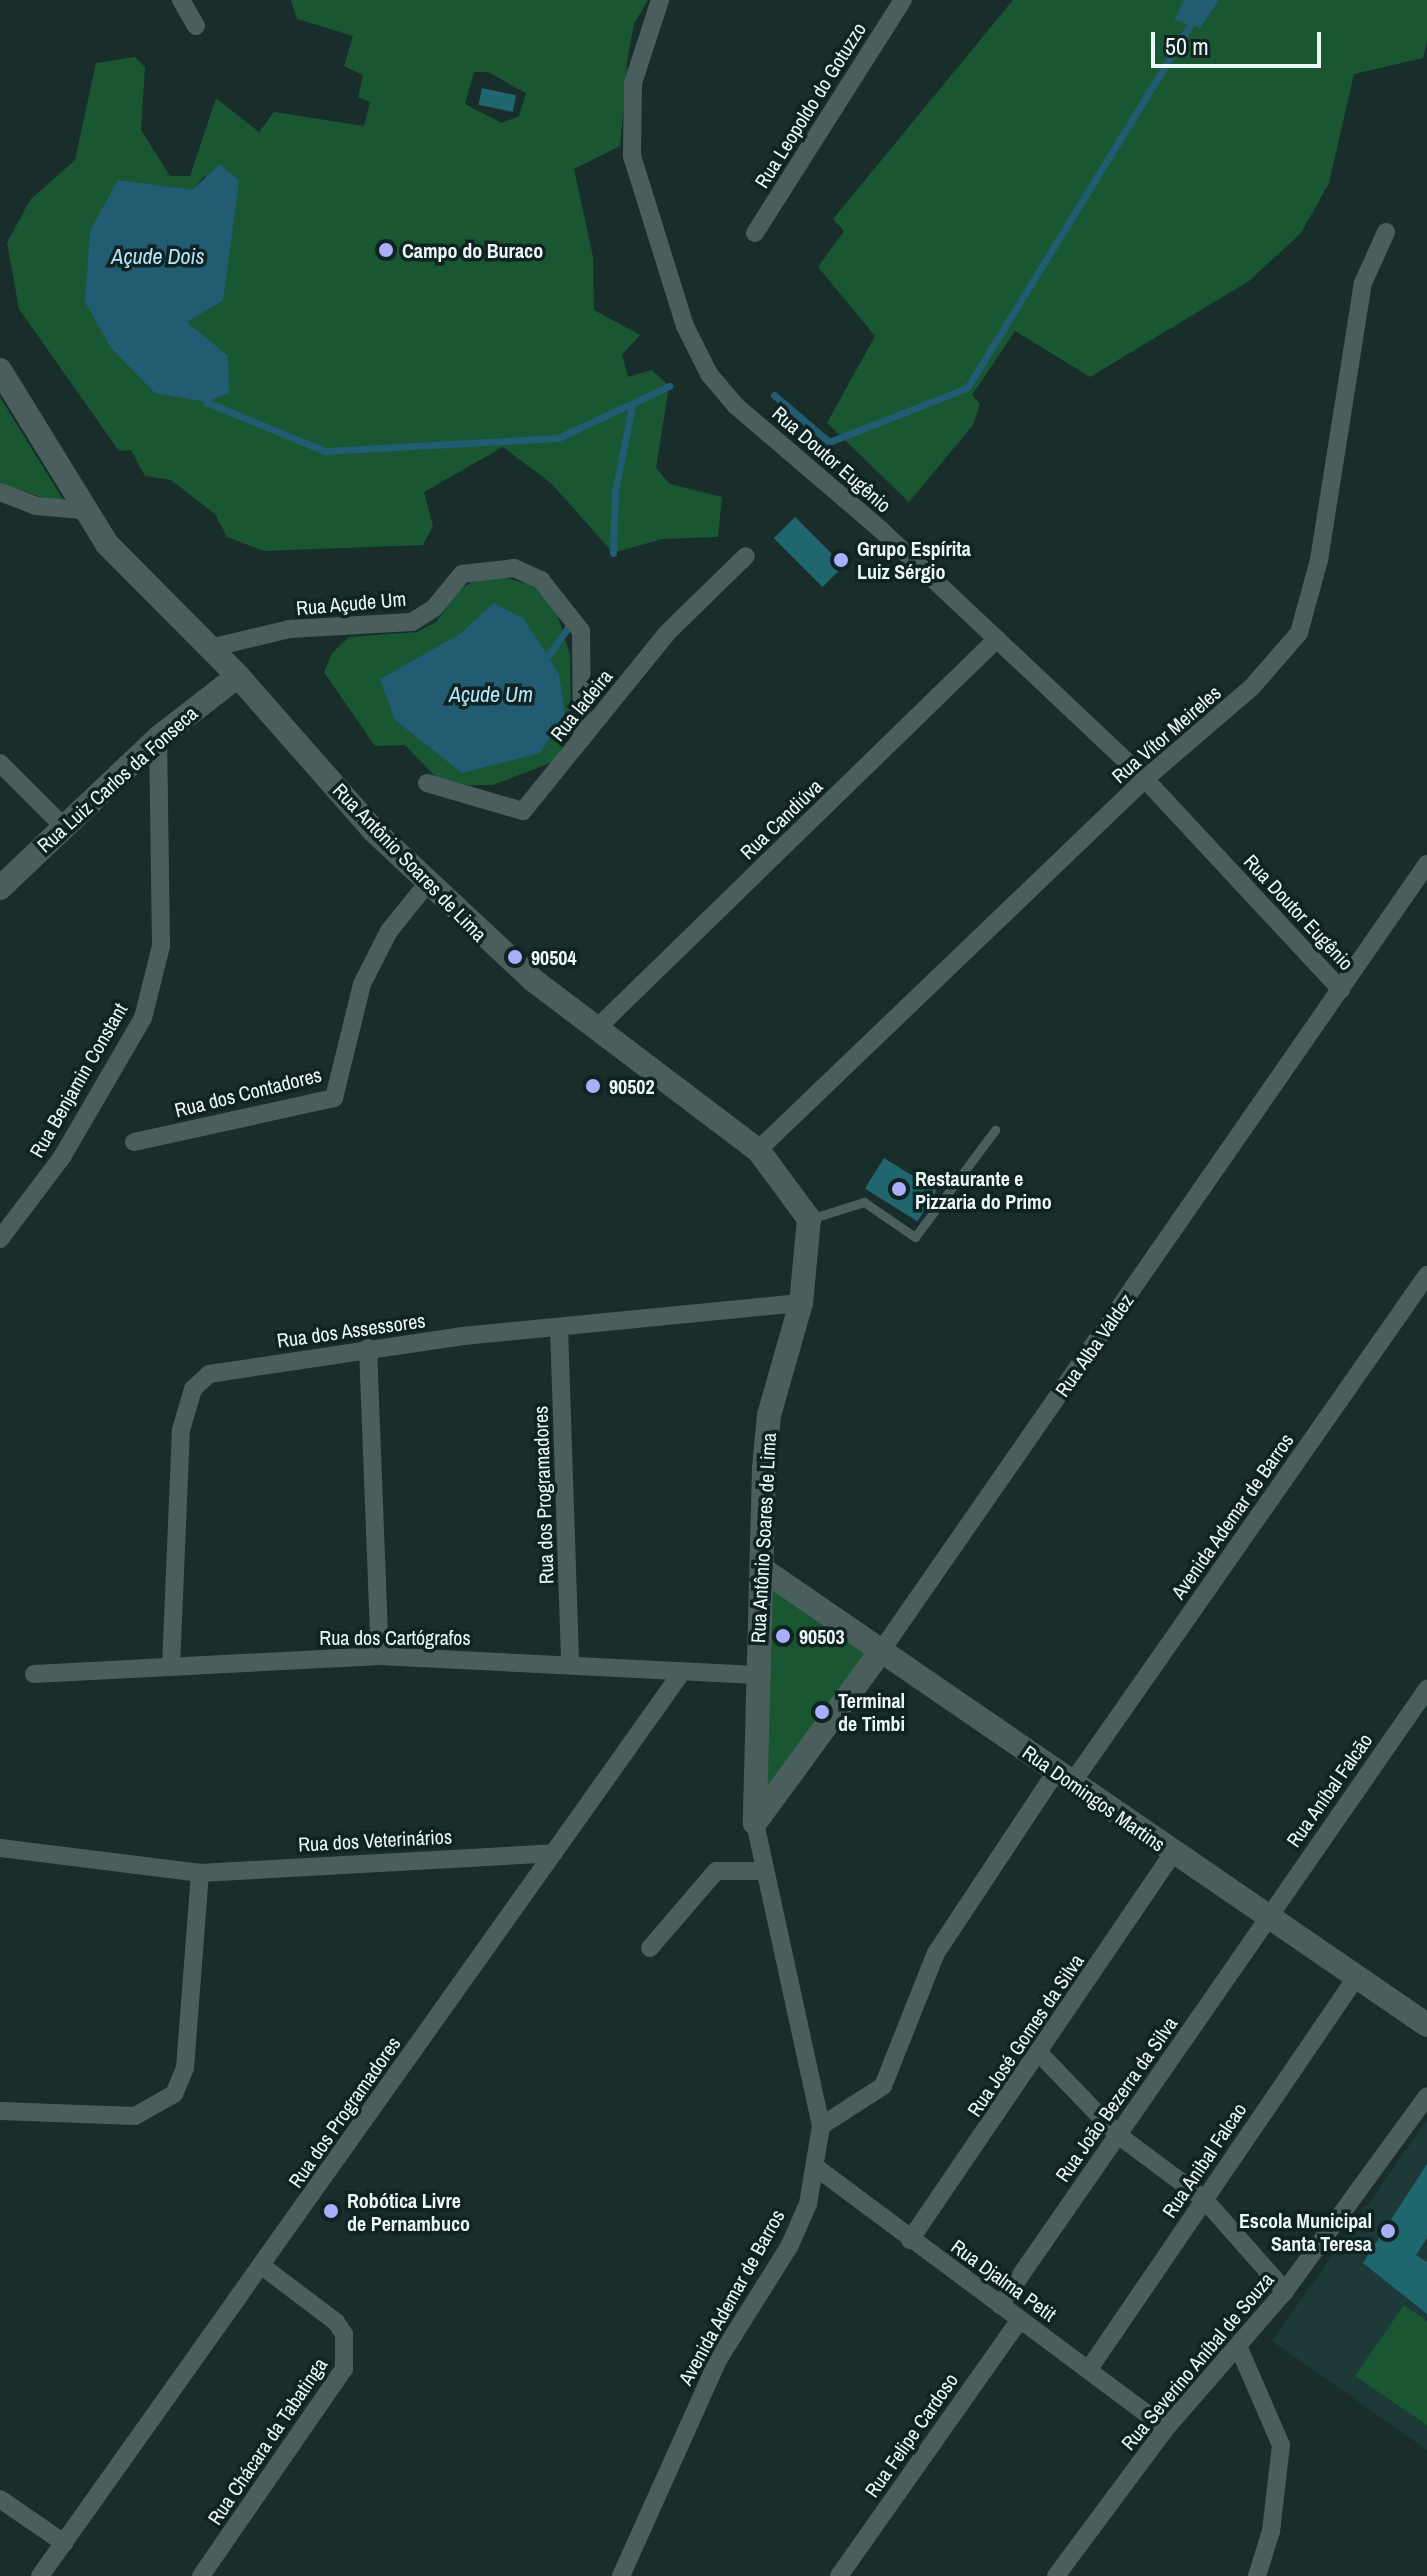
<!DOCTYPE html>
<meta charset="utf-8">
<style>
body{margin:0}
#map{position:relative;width:1427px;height:2576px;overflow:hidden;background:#192d2b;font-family:"Archivo Narrow",sans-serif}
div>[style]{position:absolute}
.built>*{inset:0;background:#1d3a38}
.green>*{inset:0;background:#195632}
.water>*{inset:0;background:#215c72}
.stream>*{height:7px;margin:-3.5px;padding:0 3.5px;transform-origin:3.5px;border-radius:3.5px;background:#215c72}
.building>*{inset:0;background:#1f666f;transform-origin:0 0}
.service>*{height:9px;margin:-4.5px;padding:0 4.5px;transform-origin:4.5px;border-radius:4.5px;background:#4a5f5d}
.minor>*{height:18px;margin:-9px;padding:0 9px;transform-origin:9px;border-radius:9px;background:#4a5f5d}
.tertiary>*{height:24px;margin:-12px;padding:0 12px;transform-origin:12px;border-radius:12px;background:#4a5f5d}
.dots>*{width:22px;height:22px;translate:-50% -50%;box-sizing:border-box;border:4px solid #102322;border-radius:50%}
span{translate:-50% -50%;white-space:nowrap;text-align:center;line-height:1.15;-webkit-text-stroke:7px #102322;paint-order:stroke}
.street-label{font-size:20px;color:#ecf8f6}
.poi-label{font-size:20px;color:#ecf8f6;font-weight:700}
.left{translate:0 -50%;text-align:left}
.right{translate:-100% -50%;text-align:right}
.water-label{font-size:22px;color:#b4e5fb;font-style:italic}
.scale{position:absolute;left:1151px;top:32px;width:170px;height:36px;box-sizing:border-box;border:4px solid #ecf8f6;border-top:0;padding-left:10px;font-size:24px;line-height:28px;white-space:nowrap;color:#ecf8f6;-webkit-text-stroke:6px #102322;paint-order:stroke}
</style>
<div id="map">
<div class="built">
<i style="clip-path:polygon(1427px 2120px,1427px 2450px,1272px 2341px)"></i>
</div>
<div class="green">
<i style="clip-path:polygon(evenodd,291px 0,648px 0,634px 24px,628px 55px,620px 146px,574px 169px,593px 257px,594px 310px,640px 335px,622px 355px,628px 377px,652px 370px,669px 386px,656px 468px,670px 484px,722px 497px,718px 537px,662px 539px,613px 553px,552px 484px,503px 447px,424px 492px,433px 526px,423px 545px,264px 551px,227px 537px,215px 514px,171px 480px,145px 476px,131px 450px,119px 451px,19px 309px,7px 243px,30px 200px,75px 160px,96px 63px,135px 57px,145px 67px,141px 130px,170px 176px,190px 176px,216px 98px,259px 132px,274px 112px,364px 126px,370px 102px,358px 97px,363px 75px,344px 66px,353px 36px,297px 19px,291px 0,474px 72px,488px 72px,526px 93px,519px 116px,502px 123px,465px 104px,474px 72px,291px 0,205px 175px,223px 301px,186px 322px,192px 191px,205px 175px)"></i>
<i style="clip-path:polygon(1013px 0,1427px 0,1427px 42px,1423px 58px,1354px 74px,1329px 183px,1301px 233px,1249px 281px,1090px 377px,1015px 331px,972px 395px,980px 404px,973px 425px,909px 502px,827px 423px,875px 336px,818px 267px,844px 231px,833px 219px)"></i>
<i style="clip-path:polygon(0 397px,67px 506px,0 483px)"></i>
<i style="clip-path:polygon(506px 578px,534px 586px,555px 607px,570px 655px,571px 729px,555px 761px,493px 785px,468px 785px,438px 779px,405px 745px,375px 746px,324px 672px,332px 653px,349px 637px,417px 632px,436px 622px,460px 589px,478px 579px)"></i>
<i style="clip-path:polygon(762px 1569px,881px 1651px,755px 1823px)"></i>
<i style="clip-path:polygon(1404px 2305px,1427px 2321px,1427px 2425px,1355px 2376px)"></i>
</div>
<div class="water">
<i style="clip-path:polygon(1184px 0,1219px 0,1200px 28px,1174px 20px)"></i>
<i style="clip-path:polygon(220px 164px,239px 181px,223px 301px,187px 322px,228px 356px,229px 393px,206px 402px,155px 393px,111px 348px,85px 302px,90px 231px,118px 180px,192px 190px)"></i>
<i style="clip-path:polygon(494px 603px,524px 619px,559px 674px,565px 714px,540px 753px,462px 773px,395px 720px,380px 679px,460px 634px)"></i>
</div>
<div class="stream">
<i style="left:774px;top:395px;width:72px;rotate:40.5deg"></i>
<i style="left:829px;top:442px;width:148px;rotate:-21.4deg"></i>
<i style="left:967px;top:388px;width:426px;rotate:-58.4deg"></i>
<i style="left:1190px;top:25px;width:27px;rotate:-70deg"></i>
<i style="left:206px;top:402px;width:129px;rotate:22.4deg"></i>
<i style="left:325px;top:451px;width:233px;rotate:-3.2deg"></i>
<i style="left:558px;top:438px;width:123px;rotate:-25.1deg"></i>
<i style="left:613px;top:553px;width:61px;rotate:-88.1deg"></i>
<i style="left:615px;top:492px;width:87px;rotate:-78.7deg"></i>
<i style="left:548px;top:656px;width:35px;rotate:-55deg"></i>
</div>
<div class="building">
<i style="left:482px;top:88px;width:35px;height:17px;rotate:12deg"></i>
<i style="left:795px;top:517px;width:69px;height:30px;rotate:45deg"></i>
<i style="left:884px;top:1158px;width:62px;height:36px;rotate:32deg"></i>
<i style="clip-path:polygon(1427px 2164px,1427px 2238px,1416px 2255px,1427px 2262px,1427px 2314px,1363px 2263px)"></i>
</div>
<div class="service">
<i style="left:810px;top:1219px;width:57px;rotate:-17.5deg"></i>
<i style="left:864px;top:1202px;width:62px;rotate:34.5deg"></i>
<i style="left:915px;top:1237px;width:134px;rotate:-53.2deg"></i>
</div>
<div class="minor">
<i style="left:181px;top:0;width:30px;rotate:60deg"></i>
<i style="left:660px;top:0;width:87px;rotate:108deg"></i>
<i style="left:633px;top:83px;width:73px;rotate:90.8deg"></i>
<i style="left:632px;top:156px;width:178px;rotate:72.7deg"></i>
<i style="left:685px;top:326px;width:54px;rotate:63.4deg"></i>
<i style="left:709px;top:374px;width:42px;rotate:49.8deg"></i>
<i style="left:736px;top:406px;width:191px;rotate:40.5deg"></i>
<i style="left:881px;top:530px;width:363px;rotate:43.3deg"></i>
<i style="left:1145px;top:779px;width:288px;rotate:47.1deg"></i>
<i style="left:755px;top:233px;width:276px;rotate:-57.6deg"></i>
<i style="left:0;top:492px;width:39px;rotate:21deg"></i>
<i style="left:36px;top:506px;width:46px;rotate:5deg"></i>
<i style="left:210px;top:648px;width:82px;rotate:-13.4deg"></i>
<i style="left:290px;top:629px;width:122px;rotate:-3.3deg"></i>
<i style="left:412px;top:622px;width:26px;rotate:-32deg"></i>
<i style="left:434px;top:608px;width:44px;rotate:-50.5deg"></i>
<i style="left:462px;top:574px;width:52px;rotate:-6.6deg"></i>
<i style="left:514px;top:568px;width:30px;rotate:24deg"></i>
<i style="left:541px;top:580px;width:65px;rotate:51.9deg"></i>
<i style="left:581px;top:631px;width:108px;rotate:89.5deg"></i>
<i style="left:0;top:763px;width:86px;rotate:45deg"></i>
<i style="left:427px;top:783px;width:100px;rotate:16.3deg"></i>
<i style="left:523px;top:811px;width:229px;rotate:-51deg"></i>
<i style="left:667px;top:633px;width:110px;rotate:-44.3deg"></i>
<i style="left:595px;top:1030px;width:561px;rotate:-44.21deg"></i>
<i style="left:134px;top:1142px;width:205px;rotate:-12.4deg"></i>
<i style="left:334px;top:1098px;width:117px;rotate:-76.2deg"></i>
<i style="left:362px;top:984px;width:59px;rotate:-63deg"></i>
<i style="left:389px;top:931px;width:59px;rotate:-51.2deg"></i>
<i style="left:758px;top:1150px;width:536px;rotate:-43.79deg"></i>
<i style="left:1145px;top:779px;width:141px;rotate:-40.7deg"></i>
<i style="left:1252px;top:687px;width:72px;rotate:-49deg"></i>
<i style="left:1299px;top:633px;width:76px;rotate:-74.7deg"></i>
<i style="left:1319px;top:560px;width:280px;rotate:-81deg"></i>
<i style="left:1363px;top:283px;width:56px;rotate:-65.7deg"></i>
<i style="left:0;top:1239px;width:103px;rotate:-52.9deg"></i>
<i style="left:62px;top:1157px;width:161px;rotate:-59.8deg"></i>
<i style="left:143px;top:1018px;width:74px;rotate:-76deg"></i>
<i style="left:161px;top:946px;width:208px;rotate:-90.8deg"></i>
<i style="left:559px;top:1327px;width:334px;rotate:88.1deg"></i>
<i style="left:368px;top:1348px;width:308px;rotate:87.8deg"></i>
<i style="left:881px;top:1651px;width:958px;rotate:-55.25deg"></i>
<i style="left:171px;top:1667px;width:237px;rotate:-87.6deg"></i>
<i style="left:181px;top:1430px;width:43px;rotate:-73.7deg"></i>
<i style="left:193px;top:1389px;width:22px;rotate:-43deg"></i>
<i style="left:209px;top:1374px;width:257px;rotate:-8.5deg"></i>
<i style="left:463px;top:1336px;width:340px;rotate:-5.6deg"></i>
<i style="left:34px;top:1674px;width:346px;rotate:-3deg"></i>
<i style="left:380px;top:1656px;width:377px;rotate:2.9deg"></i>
<i style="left:1072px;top:1783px;width:620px;rotate:-55.05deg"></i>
<i style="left:755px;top:1823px;width:310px;rotate:77.7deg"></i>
<i style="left:0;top:1848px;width:202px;rotate:7.1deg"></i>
<i style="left:200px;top:1873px;width:354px;rotate:-3.2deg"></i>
<i style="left:650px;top:1948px;width:101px;rotate:-49.4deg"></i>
<i style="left:716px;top:1871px;width:44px"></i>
<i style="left:1040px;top:2054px;width:112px;rotate:46.1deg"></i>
<i style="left:1118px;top:2135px;width:107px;rotate:36.7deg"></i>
<i style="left:1204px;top:2199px;width:123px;rotate:48.6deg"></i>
<i style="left:0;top:2111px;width:135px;rotate:2.1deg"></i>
<i style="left:135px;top:2116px;width:45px;rotate:-29.4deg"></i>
<i style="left:174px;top:2094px;width:28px;rotate:-67deg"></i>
<i style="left:185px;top:2068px;width:196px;rotate:-85.6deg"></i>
<i style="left:817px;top:2168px;width:435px;rotate:36.7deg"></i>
<i style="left:910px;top:2240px;width:468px;rotate:-55.8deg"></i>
<i style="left:1000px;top:2305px;width:750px;rotate:-55.27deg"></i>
<i style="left:1239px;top:2348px;width:106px;rotate:66.6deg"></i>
<i style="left:1281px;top:2445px;width:87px;rotate:96.6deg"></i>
<i style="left:1271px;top:2531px;width:47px;rotate:107.3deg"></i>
<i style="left:1089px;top:2369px;width:473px;rotate:-55.7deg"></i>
<i style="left:0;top:2499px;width:78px;rotate:34.5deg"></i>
<i style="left:40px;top:2576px;width:1109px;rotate:-54.62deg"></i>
<i style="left:201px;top:2576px;width:252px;rotate:-55.4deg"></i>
<i style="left:344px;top:2369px;width:35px;rotate:-90deg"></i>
<i style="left:344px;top:2334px;width:14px;rotate:-124deg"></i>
<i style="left:336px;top:2322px;width:93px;rotate:-142.9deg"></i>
<i style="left:621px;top:2576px;width:237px;rotate:-65.8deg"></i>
<i style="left:718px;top:2360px;width:133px;rotate:-57.9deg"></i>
<i style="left:789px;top:2247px;width:47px;rotate:-66.2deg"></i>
<i style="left:808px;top:2204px;width:79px;rotate:-80.5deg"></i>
<i style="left:821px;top:2126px;width:74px;rotate:-32.8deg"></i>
<i style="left:883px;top:2086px;width:143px;rotate:-68.3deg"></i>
<i style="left:936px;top:1953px;width:217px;rotate:-56.5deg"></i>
<i style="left:839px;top:2576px;width:314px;rotate:-54.8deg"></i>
<i style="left:1056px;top:2576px;width:184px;rotate:-53.4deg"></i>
<i style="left:1166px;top:2428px;width:181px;rotate:-49deg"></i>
<i style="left:1285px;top:2291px;width:241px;rotate:-53.9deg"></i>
</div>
<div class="tertiary">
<i style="left:0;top:370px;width:204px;rotate:58.4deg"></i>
<i style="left:107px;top:544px;width:186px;rotate:45.2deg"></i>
<i style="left:238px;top:676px;width:206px;rotate:48.7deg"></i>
<i style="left:374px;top:831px;width:218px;rotate:43.1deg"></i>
<i style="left:533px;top:980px;width:282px;rotate:37.1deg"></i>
<i style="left:758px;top:1150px;width:86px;rotate:53.5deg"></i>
<i style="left:809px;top:1219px;width:84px;rotate:95.4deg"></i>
<i style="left:801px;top:1303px;width:116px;rotate:105.9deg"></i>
<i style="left:769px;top:1415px;width:53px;rotate:95.4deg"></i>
<i style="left:764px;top:1468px;width:355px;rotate:91.5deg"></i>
<i style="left:0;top:888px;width:218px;rotate:-43.5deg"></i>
<i style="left:158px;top:738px;width:101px;rotate:-37.8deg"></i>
<i style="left:762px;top:1569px;width:806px;rotate:34.44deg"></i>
<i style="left:755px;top:1823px;width:213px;rotate:-53.8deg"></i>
</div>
<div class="dots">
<i style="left:386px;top:250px;background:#abaffb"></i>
<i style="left:841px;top:560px;background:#abaffb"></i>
<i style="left:515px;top:957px;background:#abaffb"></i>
<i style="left:593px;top:1086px;background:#abaffb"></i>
<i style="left:899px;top:1189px;background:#abaffb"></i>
<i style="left:783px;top:1636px;background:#abaffb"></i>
<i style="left:822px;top:1712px;background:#abaffb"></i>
<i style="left:331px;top:2211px;background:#abaffb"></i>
<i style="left:1388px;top:2231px;background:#abaffb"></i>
</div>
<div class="street-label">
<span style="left:810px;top:105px;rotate:-58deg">Rua Leopoldo do Gotuzzo</span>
<span style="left:832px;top:459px;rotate:41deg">Rua Doutor Eugênio</span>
<span style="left:351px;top:603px;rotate:-5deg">Rua Açude Um</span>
<span style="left:581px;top:705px;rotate:-51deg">Rua ladeira</span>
<span style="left:1166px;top:734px;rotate:-41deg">Rua Vítor Meireles</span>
<span style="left:117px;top:779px;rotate:-42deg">Rua Luiz Carlos da Fonseca</span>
<span style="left:781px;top:819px;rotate:-44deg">Rua Candiúva</span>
<span style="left:410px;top:862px;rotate:46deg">Rua Antônio Soares de Lima</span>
<span style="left:1299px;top:912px;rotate:47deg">Rua Doutor Eugênio</span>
<span style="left:78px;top:1080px;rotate:-60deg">Rua Benjamin Constant</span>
<span style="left:248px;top:1092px;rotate:-14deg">Rua dos Contadores</span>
<span style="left:351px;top:1330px;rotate:-8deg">Rua dos Assessores</span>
<span style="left:1094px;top:1345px;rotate:-55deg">Rua Alba Valdez</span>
<span style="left:543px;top:1495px;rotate:-92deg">Rua dos Programadores</span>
<span style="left:1232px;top:1516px;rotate:-55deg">Avenida Ademar de Barros</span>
<span style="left:763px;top:1538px;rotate:-87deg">Rua Antônio Soares de Lima</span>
<span style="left:395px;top:1637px">Rua dos Cartógrafos</span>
<span style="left:1329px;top:1790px;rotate:-55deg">Rua Aníbal Falcão</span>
<span style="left:1094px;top:1798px;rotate:35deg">Rua Domingos Martins</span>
<span style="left:375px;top:1840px;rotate:-3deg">Rua dos Veterinários</span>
<span style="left:1025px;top:2035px;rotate:-56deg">Rua José Gomes da Silva</span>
<span style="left:1116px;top:2099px;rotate:-55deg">Rua João Bezerra da Silva</span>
<span style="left:344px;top:2112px;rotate:-55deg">Rua dos Programadores</span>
<span style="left:1204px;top:2160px;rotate:-56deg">Rua Anibal Falcao</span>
<span style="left:1004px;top:2280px;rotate:36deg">Rua Djalma Petit</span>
<span style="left:731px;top:2297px;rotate:-61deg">Avenida Ademar de Barros</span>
<span style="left:1197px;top:2361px;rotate:-50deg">Rua Severino Aníbal de Souza</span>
<span style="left:911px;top:2435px;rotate:-55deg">Rua Felipe Cardoso</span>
<span style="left:267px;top:2441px;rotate:-56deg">Rua Chácara da Tabatinga</span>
</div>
<div class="poi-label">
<span class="left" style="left:402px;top:250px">Campo do Buraco</span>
<span class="left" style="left:857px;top:560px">Grupo Espírita<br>Luiz Sérgio</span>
<span class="left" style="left:531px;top:957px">90504</span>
<span class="left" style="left:609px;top:1086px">90502</span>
<span class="left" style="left:915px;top:1190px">Restaurante e<br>Pizzaria do Primo</span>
<span class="left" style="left:799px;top:1636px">90503</span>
<span class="left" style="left:838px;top:1712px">Terminal<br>de Timbi</span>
<span class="left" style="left:347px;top:2212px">Robótica Livre<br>de Pernambuco</span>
<span class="right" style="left:1372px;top:2232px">Escola Municipal<br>Santa Teresa</span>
</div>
<div class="water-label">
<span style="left:158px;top:257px">Açude Dois</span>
<span style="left:491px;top:695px">Açude Um</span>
</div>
<div class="scale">50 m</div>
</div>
